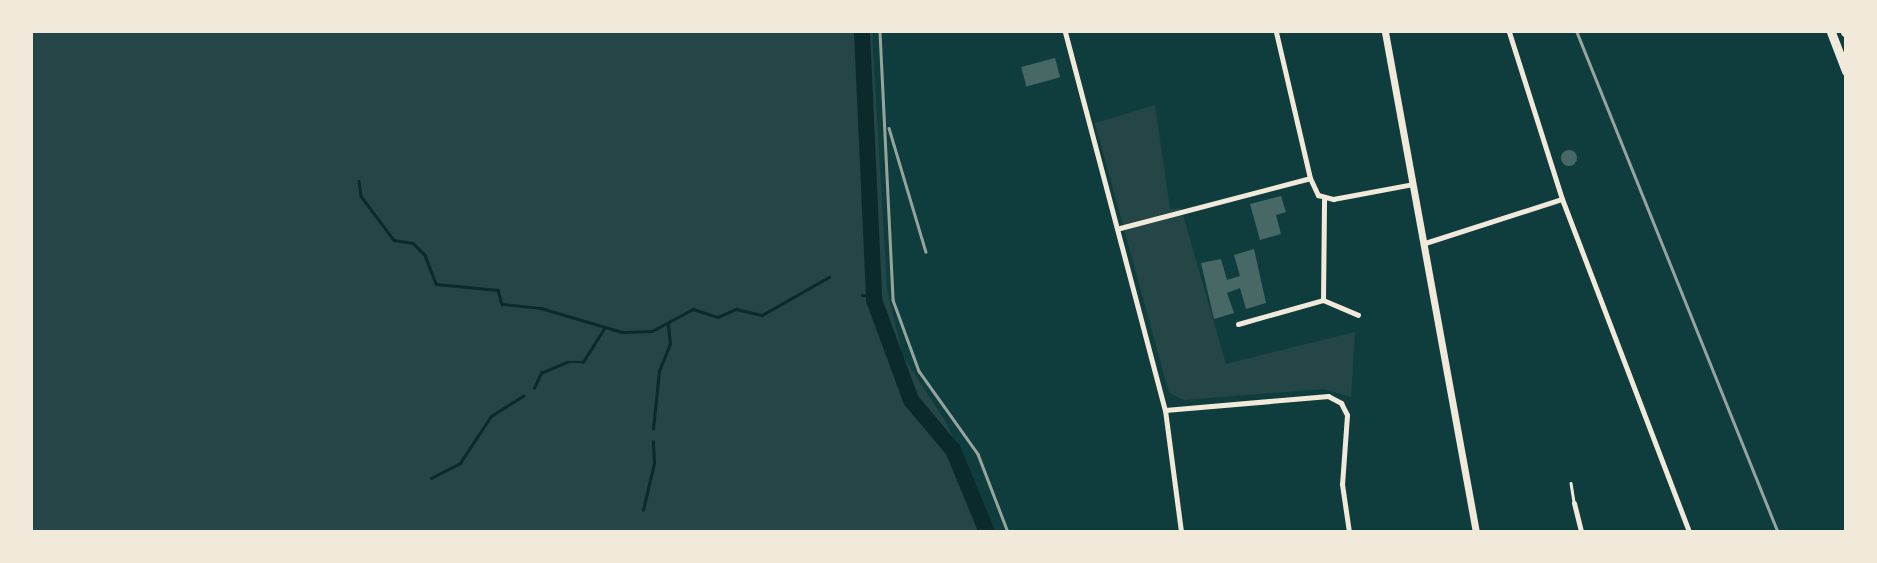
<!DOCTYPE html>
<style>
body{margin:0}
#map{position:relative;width:1877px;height:563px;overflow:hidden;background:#0f3d3e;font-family:Overpass,sans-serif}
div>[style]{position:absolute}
.green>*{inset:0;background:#244646}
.stream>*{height:2.5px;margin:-1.25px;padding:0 1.25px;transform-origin:1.25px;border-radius:1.25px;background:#0a2a2b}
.river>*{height:16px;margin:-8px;padding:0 8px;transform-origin:8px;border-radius:8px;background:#0a2a2b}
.building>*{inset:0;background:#486865;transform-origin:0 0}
.round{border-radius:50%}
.service>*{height:2.5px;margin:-1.25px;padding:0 1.25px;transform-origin:1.25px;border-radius:1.25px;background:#f1e9da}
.minor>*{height:5px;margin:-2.5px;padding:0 2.5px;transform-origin:2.5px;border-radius:2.5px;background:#f1e9da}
.secondary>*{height:7px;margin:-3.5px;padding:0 3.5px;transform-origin:3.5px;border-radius:3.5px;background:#f1e9da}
.trunk>*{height:9px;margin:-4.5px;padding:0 4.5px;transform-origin:4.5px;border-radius:4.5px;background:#f1e9da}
.rail>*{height:2.5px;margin:-1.25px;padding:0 1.25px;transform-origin:1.25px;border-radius:1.25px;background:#97a49c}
span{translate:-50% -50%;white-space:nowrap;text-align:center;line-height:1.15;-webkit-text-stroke:7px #f1e9da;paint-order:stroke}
.frame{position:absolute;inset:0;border:33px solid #f1e9da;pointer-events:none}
</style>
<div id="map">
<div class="green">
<i style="clip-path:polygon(32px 32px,872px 32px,887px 289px,903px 356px,947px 424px,995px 531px,32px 531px)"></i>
<i style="clip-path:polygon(1155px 105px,1170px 209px,1181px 208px,1226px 364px,1355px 332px,1351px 397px,1324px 389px,1184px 400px,1169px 393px,1095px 123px)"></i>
</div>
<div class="stream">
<i style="left:359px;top:181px;width:15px;rotate:82deg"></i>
<i style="left:361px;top:196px;width:55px;rotate:53.1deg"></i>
<i style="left:394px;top:240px;width:19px;rotate:9deg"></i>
<i style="left:413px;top:243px;width:17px;rotate:45deg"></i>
<i style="left:425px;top:255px;width:31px;rotate:69deg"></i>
<i style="left:436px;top:284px;width:62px;rotate:5.5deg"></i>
<i style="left:498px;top:290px;width:15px;rotate:74deg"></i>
<i style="left:502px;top:304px;width:39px;rotate:6deg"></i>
<i style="left:541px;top:308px;width:84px;rotate:16.5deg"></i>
<i style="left:622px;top:332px;width:30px;rotate:-2deg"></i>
<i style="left:652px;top:331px;width:47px;rotate:-28.2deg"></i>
<i style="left:693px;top:309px;width:26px;rotate:18deg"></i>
<i style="left:718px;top:317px;width:20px;rotate:-24deg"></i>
<i style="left:736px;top:309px;width:27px;rotate:13deg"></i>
<i style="left:762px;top:315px;width:77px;rotate:-29.6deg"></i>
<i style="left:862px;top:295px;width:12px;rotate:5deg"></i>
<i style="left:534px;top:388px;width:17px;rotate:-65deg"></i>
<i style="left:541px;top:373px;width:28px;rotate:-23deg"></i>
<i style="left:567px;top:362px;width:16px"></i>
<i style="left:583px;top:362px;width:41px;rotate:-57.8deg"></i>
<i style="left:653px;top:429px;width:58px;rotate:-84.1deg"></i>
<i style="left:659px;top:371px;width:29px;rotate:-68deg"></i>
<i style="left:670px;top:344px;width:20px;rotate:-96deg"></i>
<i style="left:431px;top:478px;width:33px;rotate:-27deg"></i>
<i style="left:460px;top:463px;width:56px;rotate:-56.6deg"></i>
<i style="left:491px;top:416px;width:38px;rotate:-32deg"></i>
<i style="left:643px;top:510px;width:48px;rotate:-76.8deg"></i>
<i style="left:654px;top:463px;width:21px;rotate:-93deg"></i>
</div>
<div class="river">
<i style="left:862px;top:32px;width:268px;rotate:87.4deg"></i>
<i style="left:874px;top:300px;width:107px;rotate:69.7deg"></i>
<i style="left:911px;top:400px;width:65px;rotate:50deg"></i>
<i style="left:953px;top:450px;width:89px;rotate:67.5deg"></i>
</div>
<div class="building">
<i style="left:1055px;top:58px;width:20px;height:35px;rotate:75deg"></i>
<i class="round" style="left:1561px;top:150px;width:16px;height:16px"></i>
<i style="clip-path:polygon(1281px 196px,1286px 212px,1276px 215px,1281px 234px,1260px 240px,1250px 204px)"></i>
<i style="clip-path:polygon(1254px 249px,1266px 303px,1246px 309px,1240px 288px,1227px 293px,1234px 313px,1214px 319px,1201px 263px,1221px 259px,1227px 280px,1240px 276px,1234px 255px)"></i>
</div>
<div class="service">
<i style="left:1571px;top:483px;width:20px;rotate:81deg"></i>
</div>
<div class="minor">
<i style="left:1065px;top:32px;width:391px;rotate:75.2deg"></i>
<i style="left:1165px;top:410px;width:123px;rotate:82.5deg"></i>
<i style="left:1276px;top:32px;width:150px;rotate:76.9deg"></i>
<i style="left:1310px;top:178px;width:19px;rotate:65deg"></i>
<i style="left:1318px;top:195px;width:16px;rotate:15deg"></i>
<i style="left:1333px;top:199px;width:81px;rotate:-10.6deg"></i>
<i style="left:1509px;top:32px;width:175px;rotate:72.4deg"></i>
<i style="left:1562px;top:199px;width:356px;rotate:69.1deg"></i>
<i style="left:1120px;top:228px;width:196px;rotate:-14.7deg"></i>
<i style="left:1425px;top:243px;width:144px;rotate:-17.8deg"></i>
<i style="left:1323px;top:300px;width:38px;rotate:23deg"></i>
<i style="left:1238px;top:324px;width:88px;rotate:-15.8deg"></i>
<i style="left:1323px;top:300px;width:101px;rotate:-89.4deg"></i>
<i style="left:1165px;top:410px;width:164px;rotate:-4.9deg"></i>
<i style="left:1328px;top:396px;width:15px;rotate:28deg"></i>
<i style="left:1341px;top:403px;width:13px;rotate:63deg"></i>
<i style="left:1347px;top:415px;width:69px;rotate:94.1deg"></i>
<i style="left:1342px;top:484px;width:49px;rotate:81.7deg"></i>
<i style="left:1574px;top:503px;width:30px;rotate:76deg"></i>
</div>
<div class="secondary">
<i style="left:1385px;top:32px;width:508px;rotate:79.69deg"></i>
</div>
<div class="trunk">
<i style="left:1831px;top:32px;width:42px;rotate:69deg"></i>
<i style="left:1845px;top:32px;width:1px"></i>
</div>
<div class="rail">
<i style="left:880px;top:32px;width:268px;rotate:87.2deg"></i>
<i style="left:893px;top:300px;width:76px;rotate:69.9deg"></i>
<i style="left:919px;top:371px;width:102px;rotate:54.6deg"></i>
<i style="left:978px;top:454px;width:84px;rotate:69deg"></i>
<i style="left:1577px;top:32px;width:539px;rotate:68.1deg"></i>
<i style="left:889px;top:128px;width:129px;rotate:73.4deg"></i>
</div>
<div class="frame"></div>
</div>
